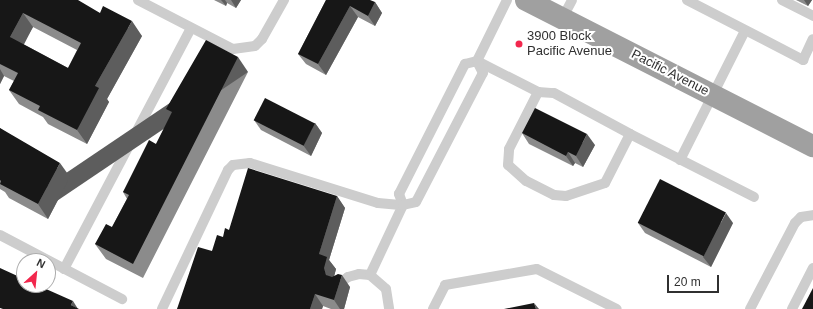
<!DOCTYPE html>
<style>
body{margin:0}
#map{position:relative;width:813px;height:309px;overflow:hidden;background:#fff;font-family:Helvetica,sans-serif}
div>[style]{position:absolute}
.service>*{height:10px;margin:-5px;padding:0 5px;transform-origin:5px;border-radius:5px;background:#cdcdcd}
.trunk>*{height:22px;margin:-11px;padding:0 11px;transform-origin:11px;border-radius:11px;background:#a0a0a0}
.wall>*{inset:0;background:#8b8b8b}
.shaded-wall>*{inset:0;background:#5d5d5d;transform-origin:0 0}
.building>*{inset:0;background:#171717;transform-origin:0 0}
.dots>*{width:11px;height:11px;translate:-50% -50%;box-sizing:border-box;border:2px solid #fff;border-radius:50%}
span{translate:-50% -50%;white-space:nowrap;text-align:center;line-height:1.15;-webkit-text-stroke:4px #fff;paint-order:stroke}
.poi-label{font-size:13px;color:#303030}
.left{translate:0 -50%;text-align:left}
.street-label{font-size:13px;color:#303030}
.north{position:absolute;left:16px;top:253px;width:40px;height:40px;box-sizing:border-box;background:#fff;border:1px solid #acacac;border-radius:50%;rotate:27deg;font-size:11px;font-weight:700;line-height:16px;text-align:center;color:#303030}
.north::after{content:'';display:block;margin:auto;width:14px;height:18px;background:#f2274d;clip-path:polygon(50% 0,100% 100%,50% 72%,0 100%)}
.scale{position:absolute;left:667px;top:275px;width:52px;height:18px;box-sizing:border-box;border:2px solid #303030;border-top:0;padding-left:5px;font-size:12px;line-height:14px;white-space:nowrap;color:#303030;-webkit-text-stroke:3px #fff;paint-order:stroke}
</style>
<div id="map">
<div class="service">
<i style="left:138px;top:0;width:107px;rotate:27.3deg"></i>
<i style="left:233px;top:49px;width:22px;rotate:-8deg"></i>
<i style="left:255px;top:46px;width:10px;rotate:-45deg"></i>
<i style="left:262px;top:39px;width:45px;rotate:-60.6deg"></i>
<i style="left:687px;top:0;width:131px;rotate:27.3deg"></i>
<i style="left:803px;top:60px;width:23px;rotate:-65deg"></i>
<i style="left:782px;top:0;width:35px;rotate:27deg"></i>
<i style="left:562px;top:19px;width:21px;rotate:-62deg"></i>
<i style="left:477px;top:61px;width:68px;rotate:-63.8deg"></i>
<i style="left:630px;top:134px;width:139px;rotate:26.9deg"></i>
<i style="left:680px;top:160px;width:144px;rotate:-63.3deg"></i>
<i style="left:0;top:235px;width:138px;rotate:27.7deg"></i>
<i style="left:64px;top:269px;width:272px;rotate:-62.2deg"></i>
<i style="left:370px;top:275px;width:77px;rotate:-64.8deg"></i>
<i style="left:403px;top:205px;width:12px;rotate:-110deg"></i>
<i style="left:399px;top:194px;width:146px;rotate:-63.1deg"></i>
<i style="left:465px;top:64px;width:12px;rotate:-14deg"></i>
<i style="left:477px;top:61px;width:68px;rotate:26.9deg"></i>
<i style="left:538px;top:92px;width:16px;rotate:4deg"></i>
<i style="left:554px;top:93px;width:86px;rotate:28.3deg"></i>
<i style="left:630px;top:134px;width:55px;rotate:117deg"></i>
<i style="left:605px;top:183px;width:41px;rotate:161.6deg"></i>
<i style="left:566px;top:196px;width:12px;rotate:-175deg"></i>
<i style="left:554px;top:195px;width:31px;rotate:-153deg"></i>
<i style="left:526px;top:181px;width:24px;rotate:-138deg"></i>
<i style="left:508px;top:165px;width:16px;rotate:-86deg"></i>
<i style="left:509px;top:149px;width:64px;rotate:-63deg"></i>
<i style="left:340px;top:283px;width:10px;rotate:-37deg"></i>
<i style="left:348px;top:277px;width:11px;rotate:-15deg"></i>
<i style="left:359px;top:274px;width:11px;rotate:5deg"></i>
<i style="left:370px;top:275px;width:21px;rotate:41deg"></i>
<i style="left:386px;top:289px;width:20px;rotate:81deg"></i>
<i style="left:162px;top:309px;width:154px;rotate:-64.6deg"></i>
<i style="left:228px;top:170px;width:7px;rotate:-45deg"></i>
<i style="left:233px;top:165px;width:17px;rotate:-7deg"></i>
<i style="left:250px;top:163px;width:134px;rotate:17.4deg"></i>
<i style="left:378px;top:203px;width:25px;rotate:5deg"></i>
<i style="left:403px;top:205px;width:13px;rotate:-13deg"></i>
<i style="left:416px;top:202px;width:145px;rotate:-62.6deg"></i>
<i style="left:483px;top:73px;width:13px;rotate:-117deg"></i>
<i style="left:433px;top:309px;width:27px;rotate:-63deg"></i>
<i style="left:445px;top:285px;width:93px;rotate:-9.9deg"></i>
<i style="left:537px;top:269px;width:89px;rotate:26.6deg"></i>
<i style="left:750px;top:309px;width:97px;rotate:-62.4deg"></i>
<i style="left:795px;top:223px;width:8px;rotate:-45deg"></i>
<i style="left:801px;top:217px;width:12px;rotate:-9deg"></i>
<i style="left:792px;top:309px;width:46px;rotate:-62.9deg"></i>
</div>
<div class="trunk">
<i style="left:526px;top:0;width:322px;rotate:27deg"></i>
</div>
<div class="wall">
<i style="clip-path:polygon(evenodd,0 0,100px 13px,142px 36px,107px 99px,109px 102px,87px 144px,48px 124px,43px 117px,19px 104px,9px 90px,14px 81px,4px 76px,0 84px,0 0,33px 27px,77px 50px,68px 68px,23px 44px,33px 27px)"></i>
<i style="clip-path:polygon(214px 0,241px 0,236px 8px,227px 3px,226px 6px)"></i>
<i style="clip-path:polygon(326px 0,375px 2px,382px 13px,375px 26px,358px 17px,326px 75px,306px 64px,298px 54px)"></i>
<i style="clip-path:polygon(796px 0,812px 0,808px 6px)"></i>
<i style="clip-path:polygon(248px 72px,143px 278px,106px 259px,95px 244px,112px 227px,127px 199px,123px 192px,156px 144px,171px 115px,166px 109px)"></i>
<i style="clip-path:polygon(254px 120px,315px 123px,322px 133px,311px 156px,261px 130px)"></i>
<i style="clip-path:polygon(0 128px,70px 177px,48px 219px,9px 198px,5px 192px,0 189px)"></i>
<i style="clip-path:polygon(522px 133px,595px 145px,583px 167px,575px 163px,573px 166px,529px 144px)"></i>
<i style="clip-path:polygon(337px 196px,345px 208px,329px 260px,336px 269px,334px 276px,350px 287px,344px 309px,331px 309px,323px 306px,322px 309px,177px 309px,212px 251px,229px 230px)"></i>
<i style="clip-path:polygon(638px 223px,733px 223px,711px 267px,645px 233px)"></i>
</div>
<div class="shaded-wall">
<i style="clip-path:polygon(221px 0,225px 0,227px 3px,226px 6px)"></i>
<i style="clip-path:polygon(231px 0,241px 0,236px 8px)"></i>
<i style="clip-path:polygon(804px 0,812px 0,808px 6px)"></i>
<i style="clip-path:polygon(375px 2px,382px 13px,375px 26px,368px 16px)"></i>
<i style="clip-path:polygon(350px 6px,358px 17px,326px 75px,318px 64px)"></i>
<i style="clip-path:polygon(23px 13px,33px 27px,20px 52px,10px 37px)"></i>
<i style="clip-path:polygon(132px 21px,142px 36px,107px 99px,109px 102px,87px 144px,77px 130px,95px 86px)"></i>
<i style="left:238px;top:57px;width:18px;height:232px;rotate:56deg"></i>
<i style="clip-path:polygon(0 69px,4px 76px,0 84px)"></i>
<i style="clip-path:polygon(315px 123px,322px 133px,311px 156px,303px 145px)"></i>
<i style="clip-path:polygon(587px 134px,595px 145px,583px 167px,576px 156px)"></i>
<i style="clip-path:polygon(568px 152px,575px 163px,573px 166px,566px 156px)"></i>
<i style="clip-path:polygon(60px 163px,70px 177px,48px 219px,38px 204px)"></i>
<i style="clip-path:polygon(337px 196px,345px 208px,329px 260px,336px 269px,333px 281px,326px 275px,319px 254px)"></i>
<i style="clip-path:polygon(726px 213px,733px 223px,711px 267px,703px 257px)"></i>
<i style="clip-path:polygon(342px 275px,350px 287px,344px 309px,340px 309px,334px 300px)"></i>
<i style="clip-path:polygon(315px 294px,323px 306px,322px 309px,310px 309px)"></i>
<i style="clip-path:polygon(73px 301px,78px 309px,71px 305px)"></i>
<i style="clip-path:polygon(534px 303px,539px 309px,536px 309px)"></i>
</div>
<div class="building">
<i style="clip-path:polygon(evenodd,0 0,78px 0,100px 13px,103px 6px,132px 21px,95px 86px,99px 88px,77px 130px,38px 110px,40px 106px,9px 90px,18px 73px,0 64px,0 0,23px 13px,81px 43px,68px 68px,10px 37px,23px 13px)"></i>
<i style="clip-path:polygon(326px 0,370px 0,375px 2px,368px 16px,350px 6px,318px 64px,298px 54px)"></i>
<i style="clip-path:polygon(206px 40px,238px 57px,133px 264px,95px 244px,106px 224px,112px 227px,129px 195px,123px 192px,149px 140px,156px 144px,172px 112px,166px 109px)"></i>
<i style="left:265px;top:98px;width:56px;height:25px;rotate:27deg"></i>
<i style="clip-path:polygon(535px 108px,587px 134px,576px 156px,568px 152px,566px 156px,522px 133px)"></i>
<i style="clip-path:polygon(0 128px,60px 163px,38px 204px,0 184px,1px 181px,0 180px)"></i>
<i style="clip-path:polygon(248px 168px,337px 196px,319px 254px,327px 257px,324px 268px,326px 275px,332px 277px,338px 274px,342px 275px,334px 300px,315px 294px,310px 309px,177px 309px,198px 247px,212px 251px,217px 235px,223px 237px,225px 228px,229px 230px)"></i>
<i style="left:660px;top:179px;width:74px;height:49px;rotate:27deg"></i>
<i style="clip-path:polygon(0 268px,24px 279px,24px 285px,37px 285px,73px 301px,71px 305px,79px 309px,3px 309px,0 308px)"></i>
<i style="clip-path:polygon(813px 288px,813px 309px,802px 309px)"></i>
<i style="clip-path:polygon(534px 303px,536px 309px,504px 309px)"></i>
</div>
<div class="dots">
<i style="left:519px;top:44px;background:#f2274d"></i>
</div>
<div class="poi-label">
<span class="left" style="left:527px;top:44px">3900 Block<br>Pacific Avenue</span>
</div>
<div class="street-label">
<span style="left:670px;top:73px;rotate:27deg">Pacific Avenue</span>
</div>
<div class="north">N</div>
<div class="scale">20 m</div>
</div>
